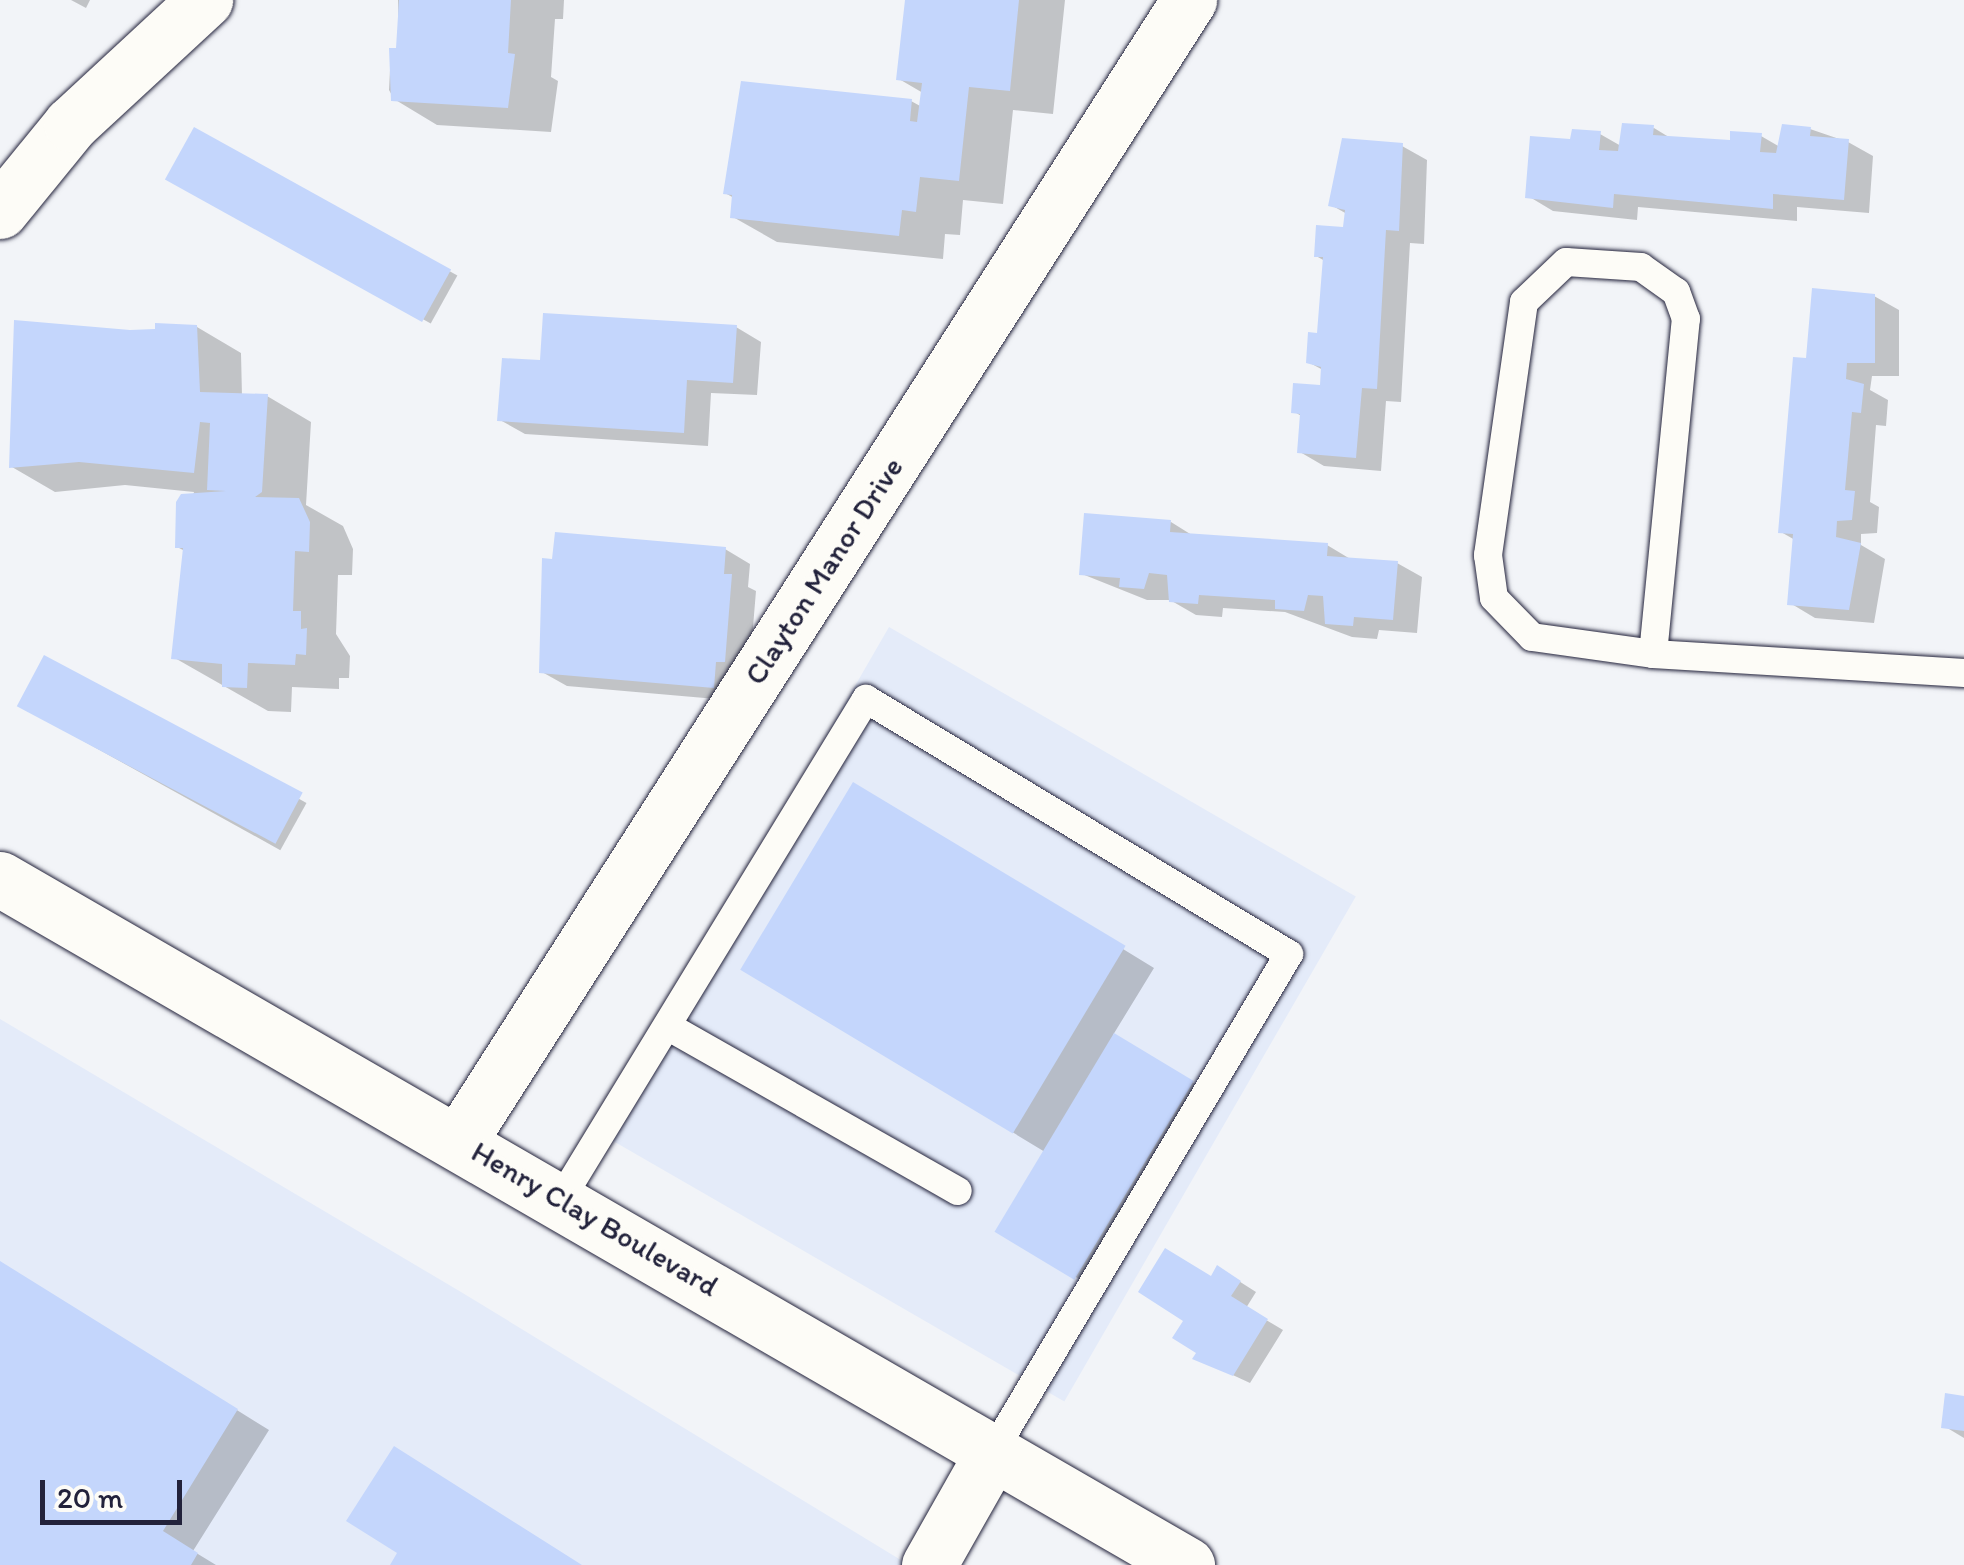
<!DOCTYPE html>
<style>
body{margin:0}
#map{position:relative;width:1964px;height:1565px;overflow:hidden;background:#f2f4f8;font-family:Itim,sans-serif}
div>[style]{position:absolute}
.built>*{inset:0;background:#e4ebf9;transform-origin:0 0}
.shadow>*{inset:0;background:#0003;transform-origin:0 0}
.building>*{inset:0;background:#c4d6fc;transform-origin:0 0}
.roads{filter:drop-shadow(0 0 2px #22223b) drop-shadow(0 0 2px #22223b)}
.lane>*{height:28px;margin:-14px;padding:0 14px;transform-origin:14px;border-radius:14px;background:#fdfcf7}
.street>*{height:55px;margin:-27.5px;padding:0 27.5px;transform-origin:27.5px;border-radius:27.5px;background:#fdfcf7}
.secondary>*{height:55px;margin:-27.5px;padding:0 27.5px;transform-origin:27.5px;border-radius:27.5px;background:#fdfcf7}
span{translate:-50% -50%;white-space:nowrap;text-align:center;line-height:1.15;-webkit-text-stroke:9px #fdfcf7;paint-order:stroke}
.street-label{font-size:30px;color:#22223b}
.scale{position:absolute;left:40px;top:1480px;width:142px;height:45px;box-sizing:border-box;border:5px solid #22223b;border-top:0;padding-left:12px;font-size:30px;line-height:35px;white-space:nowrap;color:#22223b;-webkit-text-stroke:8px #fdfcf7;paint-order:stroke}
</style>
<div id="map">
<div class="built">
<i style="left:889px;top:627px;width:539px;height:583px;rotate:30deg"></i>
<i style="clip-path:polygon(0 1019px,461px 1292px,909px 1565px,0 1565px)"></i>
</div>
<div class="shadow">
<i style="clip-path:polygon(71px 0,90px 0,86px 8px)"></i>
<i style="clip-path:polygon(398px 0,564px 0,563px 19px,555px 19px,551px 77px,558px 81px,551px 132px,437px 125px,394px 99px,389px 90px,391px 50px,399px 50px)"></i>
<i style="clip-path:polygon(907px 0,1065px 0,1053px 114px,1013px 110px,1003px 204px,963px 200px,960px 235px,945px 234px,943px 259px,777px 242px,733px 217px,734px 198px,725px 193px,911px 101px,922px 107px,923px 93px,899px 79px)"></i>
<i style="clip-path:polygon(1654px 128px,1672px 139px,1732px 143px,1761px 136px,1780px 147px,1810px 129px,1848px 142px,1873px 156px,1869px 213px,1797px 207px,1797px 221px,1638px 207px,1637px 220px,1553px 211px,1528px 196px,1573px 141px,1600px 134px,1621px 146px)"></i>
<i style="left:195px;top:130px;width:300px;height:55px;rotate:29deg"></i>
<i style="clip-path:polygon(1402px 146px,1427px 160px,1424px 244px,1410px 243px,1401px 402px,1386px 401px,1381px 471px,1324px 466px,1300px 452px,1303px 417px,1293px 411px,1322px 387px,1323px 370px,1308px 362px,1319px 335px,1325px 261px,1316px 256px,1346px 230px,1347px 214px,1331px 205px)"></i>
<i style="clip-path:polygon(1874px 296px,1899px 310px,1899px 376px,1872px 376px,1870px 390px,1888px 400px,1886px 426px,1876px 425px,1870px 502px,1879px 507px,1877px 533px,1861px 534px,1861px 545px,1885px 559px,1874px 623px,1815px 618px,1790px 603px,1795px 540px,1781px 532px,1808px 361px)"></i>
<i style="clip-path:polygon(197px 327px,241px 353px,242px 396px,267px 396px,311px 422px,306px 505px,343px 526px,353px 549px,352px 575px,338px 575px,336px 634px,350px 656px,349px 678px,339px 678px,339px 689px,292px 687px,291px 712px,268px 711px,173px 657px,185px 551px,177px 547px,194px 492px,125px 485px,55px 492px,12px 467px,130px 333px)"></i>
<i style="clip-path:polygon(736px 327px,761px 342px,757px 395px,711px 393px,708px 446px,525px 434px,500px 420px,542px 363px)"></i>
<i style="clip-path:polygon(1171px 522px,1195px 537px,1327px 545px,1352px 560px,1397px 563px,1422px 577px,1417px 633px,1379px 630px,1377px 639px,1352px 637px,1285px 612px,1223px 608px,1222px 617px,1196px 615px,1170px 600px,1147px 600px,1082px 574px)"></i>
<i style="clip-path:polygon(725px 549px,750px 564px,748px 587px,756px 591px,749px 675px,739px 701px,567px 686px,542px 672px)"></i>
<i style="left:45px;top:658px;width:299px;height:54px;rotate:29deg"></i>
<i style="clip-path:polygon(886px 804px,1154px 968px,1113px 1035px,1217px 1097px,1099px 1291px,998px 1230px,1045px 1152px,742px 968px)"></i>
<i style="clip-path:polygon(0 1262px,269px 1430px,193px 1551px,216px 1565px,0 1565px)"></i>
<i style="clip-path:polygon(1234px 1278px,1256px 1292px,1246px 1308px,1283px 1330px,1250px 1383px,1196px 1358px,1200px 1353px,1187px 1320px,1212px 1279px)"></i>
<i style="clip-path:polygon(1964px 1398px,1964px 1438px,1944px 1426px)"></i>
</div>
<div class="building">
<i style="clip-path:polygon(399px 0,511px 0,508px 53px,515px 54px,508px 108px,391px 101px,389px 48px,396px 48px)"></i>
<i style="clip-path:polygon(905px 0,1019px 0,1010px 91px,969px 87px,959px 181px,920px 177px,916px 212px,902px 210px,899px 236px,730px 218px,732px 195px,723px 194px,741px 81px,912px 99px,910px 121px,917px 122px,922px 83px,896px 80px)"></i>
<i style="clip-path:polygon(1622px 123px,1654px 125px,1653px 135px,1730px 140px,1730px 131px,1762px 133px,1760px 152px,1776px 153px,1782px 124px,1811px 127px,1810px 136px,1849px 139px,1844px 200px,1773px 194px,1773px 209px,1614px 194px,1613px 208px,1525px 198px,1530px 136px,1570px 139px,1572px 129px,1601px 131px,1599px 150px,1618px 151px)"></i>
<i style="left:194px;top:127px;width:294px;height:60px;rotate:29deg"></i>
<i style="clip-path:polygon(1342px 138px,1403px 143px,1399px 231px,1386px 230px,1377px 389px,1362px 388px,1356px 458px,1297px 453px,1300px 414px,1291px 413px,1293px 383px,1320px 385px,1321px 367px,1306px 363px,1308px 332px,1317px 333px,1323px 257px,1314px 257px,1316px 225px,1343px 227px,1345px 210px,1328px 206px)"></i>
<i style="clip-path:polygon(1812px 288px,1875px 294px,1875px 363px,1847px 363px,1846px 379px,1864px 384px,1861px 413px,1852px 412px,1845px 490px,1855px 491px,1852px 520px,1837px 521px,1836px 537px,1861px 543px,1849px 610px,1787px 605px,1793px 534px,1778px 533px,1793px 357px,1806px 358px)"></i>
<i style="clip-path:polygon(543px 313px,737px 325px,733px 383px,687px 380px,684px 433px,497px 421px,502px 358px,540px 360px)"></i>
<i style="clip-path:polygon(14px 320px,130px 330px,155px 329px,155px 323px,197px 325px,200px 392px,268px 394px,262px 492px,255px 497px,299px 498px,310px 522px,309px 552px,295px 551px,293px 611px,301px 611px,301px 629px,307px 628px,306px 655px,296px 654px,295px 665px,248px 663px,247px 688px,222px 687px,222px 664px,171px 659px,183px 548px,175px 548px,176px 502px,181px 494px,226px 491px,207px 490px,210px 423px,200px 422px,194px 473px,79px 462px,9px 468px)"></i>
<i style="clip-path:polygon(1084px 513px,1171px 520px,1170px 532px,1328px 543px,1327px 556px,1398px 561px,1393px 620px,1354px 617px,1353px 626px,1325px 624px,1323px 596px,1308px 595px,1304px 611px,1275px 609px,1275px 600px,1199px 595px,1198px 604px,1169px 602px,1167px 575px,1149px 573px,1144px 589px,1119px 587px,1120px 578px,1079px 575px)"></i>
<i style="clip-path:polygon(555px 532px,726px 547px,724px 574px,732px 574px,725px 662px,716px 662px,714px 688px,539px 673px,542px 558px,552px 559px)"></i>
<i style="left:44px;top:655px;width:293px;height:58px;rotate:28deg"></i>
<i style="left:853px;top:782px;width:318px;height:219px;rotate:31deg"></i>
<i style="left:1114px;top:1033px;width:93px;height:232px;rotate:31deg"></i>
<i style="clip-path:polygon(1165px 1248px,1211px 1276px,1217px 1265px,1241px 1281px,1231px 1296px,1268px 1319px,1233px 1376px,1192px 1359px,1196px 1353px,1172px 1338px,1183px 1321px,1138px 1292px)"></i>
<i style="clip-path:polygon(0 1261px,238px 1409px,163px 1531px,198px 1553px,191px 1565px,0 1565px)"></i>
<i style="clip-path:polygon(1945px 1393px,1964px 1396px,1964px 1431px,1941px 1428px)"></i>
<i style="clip-path:polygon(394px 1446px,582px 1565px,390px 1565px,397px 1553px,346px 1521px)"></i>
</div>
<div class="roads">
<div class="lane">
<i style="left:1653px;top:654px;width:337px;rotate:-84.4deg"></i>
<i style="left:1686px;top:319px;width:29px;rotate:-110deg"></i>
<i style="left:1676px;top:292px;width:43px;rotate:-144.5deg"></i>
<i style="left:1641px;top:267px;width:75px;rotate:-176.2deg"></i>
<i style="left:1566px;top:262px;width:58px;rotate:136.4deg"></i>
<i style="left:1524px;top:302px;width:256px;rotate:98.1deg"></i>
<i style="left:1488px;top:555px;width:43px;rotate:82.1deg"></i>
<i style="left:1494px;top:598px;width:54px;rotate:45.7deg"></i>
<i style="left:1532px;top:637px;width:122px;rotate:8deg"></i>
<i style="left:1653px;top:654px;width:312px;rotate:3.5deg"></i>
<i style="left:669px;top:1027px;width:332px;rotate:29.6deg"></i>
<i style="left:561px;top:1199px;width:586px;rotate:-58.62deg"></i>
<i style="left:866px;top:699px;width:494px;rotate:31.1deg"></i>
<i style="left:1289px;top:954px;width:577px;rotate:120.74deg"></i>
</div>
<div class="street">
<i style="left:0;top:211px;width:112px;rotate:-50.8deg"></i>
<i style="left:71px;top:124px;width:183px;rotate:-42.8deg"></i>
<i style="left:459px;top:1141px;width:1355px;rotate:-57.39deg"></i>
<i style="left:929px;top:1565px;width:132px;rotate:-60.5deg"></i>
</div>
<div class="secondary">
<i style="left:0;top:879px;width:1371px;rotate:30.02deg"></i>
</div>
</div>
<div class="street-label">
<span style="left:824px;top:571px;rotate:-57deg">Clayton Manor Drive</span>
<span style="left:595px;top:1219px;rotate:30deg">Henry Clay Boulevard</span>
</div>
<div class="scale">20 m</div>
</div>
